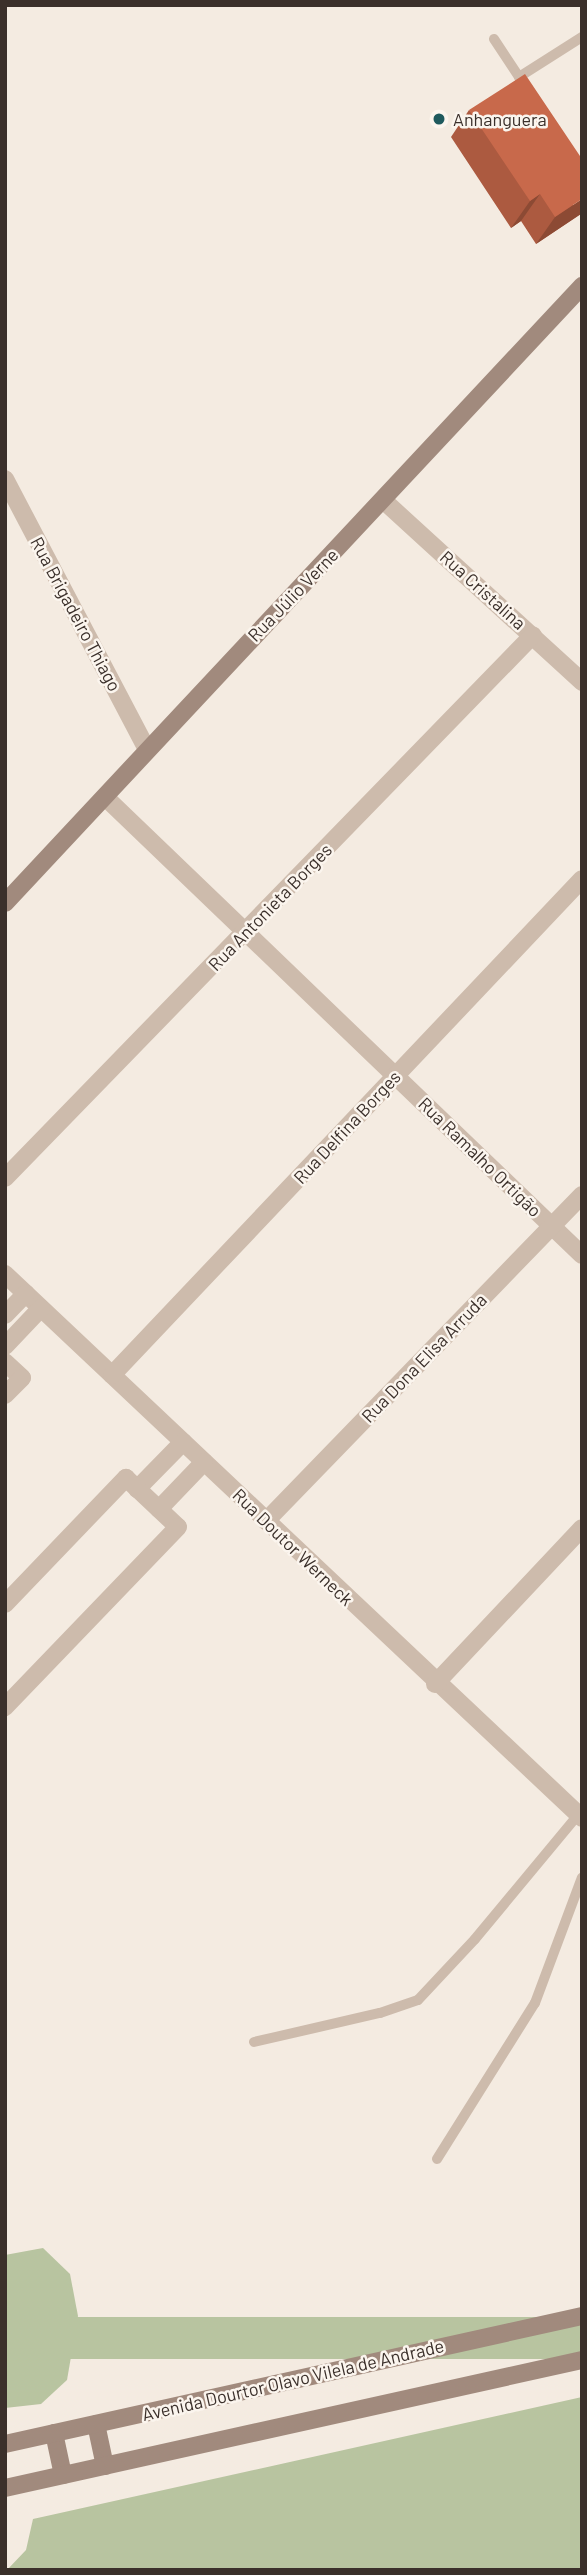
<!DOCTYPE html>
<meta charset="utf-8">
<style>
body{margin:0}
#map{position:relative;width:587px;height:2575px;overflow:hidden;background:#f4ebe1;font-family:Barlow,sans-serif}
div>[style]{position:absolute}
.green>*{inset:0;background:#b8c4a0;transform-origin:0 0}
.lane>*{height:10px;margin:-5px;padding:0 5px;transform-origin:5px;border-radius:5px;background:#cdbbac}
.street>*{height:18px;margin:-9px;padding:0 9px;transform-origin:9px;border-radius:9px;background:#cdbbac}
.secondary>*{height:18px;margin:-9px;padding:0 9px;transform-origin:9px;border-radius:9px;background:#a18a7d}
.wall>*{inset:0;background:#ac5a40}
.shaded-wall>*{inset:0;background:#8c4a34}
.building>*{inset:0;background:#c8694b}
.dots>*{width:19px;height:19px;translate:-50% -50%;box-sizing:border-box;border:4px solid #fbf5ee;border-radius:50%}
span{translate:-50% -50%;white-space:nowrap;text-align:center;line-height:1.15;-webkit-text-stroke:5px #fbf5ee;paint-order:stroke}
.poi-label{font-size:18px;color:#3b302b}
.left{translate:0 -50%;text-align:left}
.street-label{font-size:18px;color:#3b302b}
.frame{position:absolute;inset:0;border:7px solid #3b302b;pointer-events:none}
</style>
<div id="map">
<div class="green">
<i style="clip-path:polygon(43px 2248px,70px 2274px,78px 2316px,67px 2380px,41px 2404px,5px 2408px,5px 2255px)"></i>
<i style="left:582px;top:2317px;width:42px;height:532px;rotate:90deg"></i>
<i style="clip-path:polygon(582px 2397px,582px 2570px,7px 2570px,26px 2550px,33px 2519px)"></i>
</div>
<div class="lane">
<i style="left:494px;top:39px;width:60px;rotate:56.6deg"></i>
<i style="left:519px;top:77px;width:75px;rotate:-32.4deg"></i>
<i style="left:254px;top:2042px;width:129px;rotate:-13deg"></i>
<i style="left:380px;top:2013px;width:40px;rotate:-18.9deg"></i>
<i style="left:418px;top:2000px;width:83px;rotate:-46.9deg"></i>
<i style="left:475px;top:1939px;width:161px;rotate:-50.3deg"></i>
<i style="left:437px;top:2159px;width:184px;rotate:-57.9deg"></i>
<i style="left:535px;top:2003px;width:134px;rotate:-69.5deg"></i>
</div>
<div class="street">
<i style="left:5px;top:479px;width:305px;rotate:62.3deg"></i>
<i style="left:383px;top:500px;width:270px;rotate:42.4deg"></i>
<i style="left:105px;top:797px;width:661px;rotate:43.84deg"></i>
<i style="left:5px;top:1178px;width:757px;rotate:-45.8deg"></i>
<i style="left:5px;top:1274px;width:793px;rotate:43.31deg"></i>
<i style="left:5px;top:1315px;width:30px;rotate:-46deg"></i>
<i style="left:5px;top:1346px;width:52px;rotate:-46.5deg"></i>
<i style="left:5px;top:1362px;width:23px;rotate:43deg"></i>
<i style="left:22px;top:1378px;width:24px;rotate:135deg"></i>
<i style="left:112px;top:1375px;width:683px;rotate:-46.54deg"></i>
<i style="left:137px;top:1489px;width:66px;rotate:-45.6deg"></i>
<i style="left:159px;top:1509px;width:65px;rotate:-46.2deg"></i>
<i style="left:266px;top:1521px;width:454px;rotate:-45.9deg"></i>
<i style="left:5px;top:1604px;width:175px;rotate:-46.2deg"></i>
<i style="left:126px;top:1478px;width:71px;rotate:43.3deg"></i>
<i style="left:178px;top:1527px;width:250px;rotate:133.9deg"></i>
<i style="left:435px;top:1684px;width:214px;rotate:-46.7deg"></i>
</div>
<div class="secondary">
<i style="left:5px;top:903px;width:845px;rotate:-46.92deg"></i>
<i style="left:96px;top:2424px;width:43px;rotate:77.9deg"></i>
<i style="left:54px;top:2433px;width:43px;rotate:77.9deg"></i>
<i style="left:5px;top:2444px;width:591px;rotate:-12.51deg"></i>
<i style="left:5px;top:2488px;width:591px;rotate:-12.51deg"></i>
</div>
<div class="wall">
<i style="clip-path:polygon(469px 110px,582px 213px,536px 244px,521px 221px,511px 228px,451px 137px)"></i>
</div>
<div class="shaded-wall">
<i style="clip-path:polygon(540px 194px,521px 221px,511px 228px,530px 201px)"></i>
<i style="clip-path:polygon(582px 199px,581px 214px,536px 244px,555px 217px)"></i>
</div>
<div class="building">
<i style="clip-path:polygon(525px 74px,582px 159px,582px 199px,555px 217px,540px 194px,530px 201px,469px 110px)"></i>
</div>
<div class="dots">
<i style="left:439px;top:119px;background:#1f5a5e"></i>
</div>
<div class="poi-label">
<span class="left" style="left:453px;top:119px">Anhanguera</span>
</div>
<div class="street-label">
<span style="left:483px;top:590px;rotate:42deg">Rua Cristalina</span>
<span style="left:293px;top:595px;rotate:-46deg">Rua Júlio Verne</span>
<span style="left:76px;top:614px;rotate:62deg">Rua Brigadeiro Thiago</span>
<span style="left:270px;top:907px;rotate:-46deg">Rua Antonieta Borges</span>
<span style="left:347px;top:1127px;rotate:-47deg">Rua Delfina Borges</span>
<span style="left:480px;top:1157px;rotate:44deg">Rua Ramalho Ortigão</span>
<span style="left:424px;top:1358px;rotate:-46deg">Rua Dona Elisa Arruda</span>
<span style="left:293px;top:1547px;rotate:44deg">Rua Doutor Werneck</span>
<span style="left:293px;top:2380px;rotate:-13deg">Avenida Dourtor Olavo Vilela de Andrade</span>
</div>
<div class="frame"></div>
</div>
